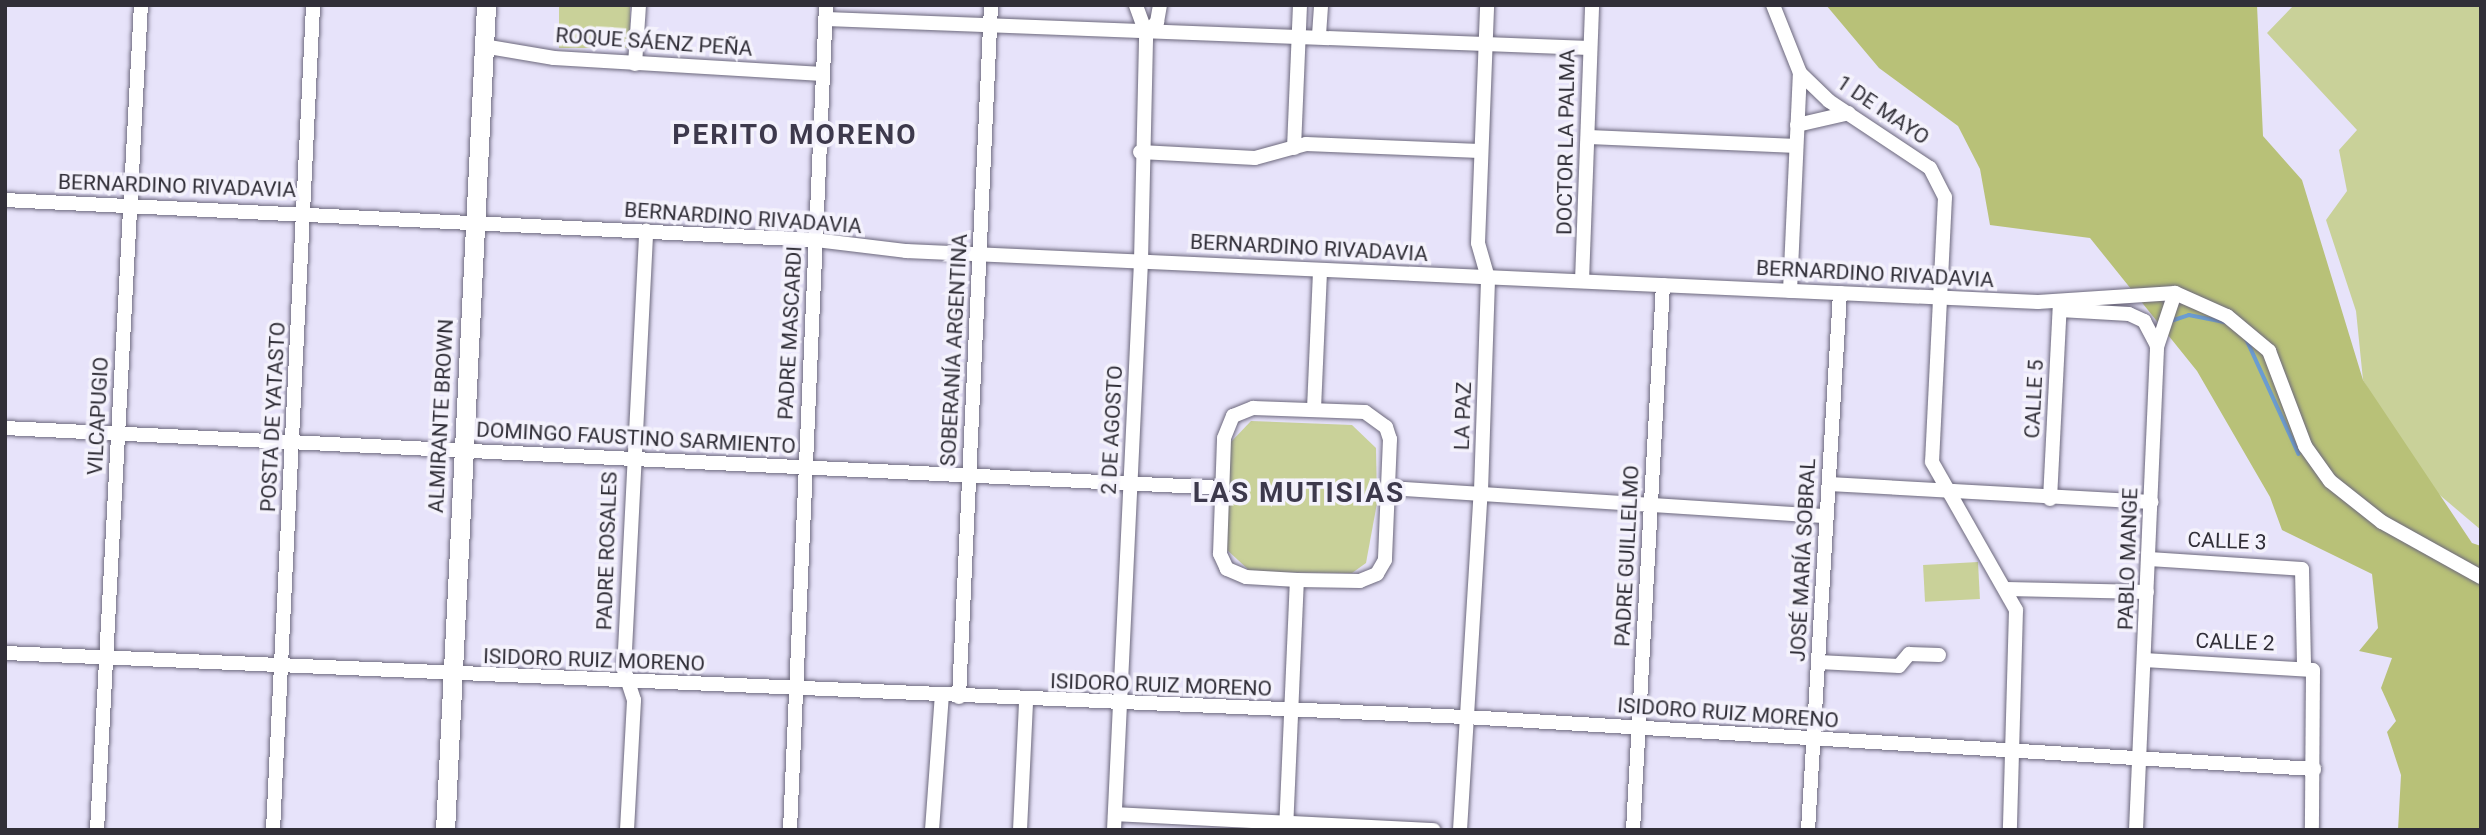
<!DOCTYPE html>
<meta charset="utf-8">
<style>
body{margin:0}
#map{position:relative;width:2486px;height:835px;overflow:hidden;background:#e7e3fa;font-family:Roboto,sans-serif}
div>[style]{position:absolute}
.green>*{inset:0;background:#c9d199;transform-origin:0 0}
.forest>*{inset:0;background:#b8c178}
.stream>*{height:3.5px;margin:-1.75px;padding:0 1.75px;transform-origin:1.75px;border-radius:1.75px;background:#6b9dd2}
.roads{filter:drop-shadow(0 0 2px #6c687c) drop-shadow(0 0 2px #6c687c)}
.street>*{height:14px;margin:-7px;padding:0 7px;transform-origin:7px;border-radius:7px;background:#fff}
.secondary>*{height:19px;margin:-9.5px;padding:0 9.5px;transform-origin:9.5px;border-radius:9.5px;background:#fff}
span{translate:-50% -50%;white-space:nowrap;text-align:center;line-height:1.15;-webkit-text-stroke:7px #f4f2fc;paint-order:stroke}
.street-label{font-size:21px;color:#312f38}
.district-label{font-size:28px;color:#3d394c;font-weight:700;letter-spacing:2px}
.frame{position:absolute;inset:0;border:7px solid #312f38;pointer-events:none}
</style>
<div id="map">
<div class="green">
<i style="left:559px;top:5px;width:71px;height:43px"></i>
<i style="clip-path:polygon(2294px 5px,2481px 5px,2481px 530px,2422px 480px,2363px 380px,2356px 311px,2326px 220px,2347px 191px,2339px 150px,2357px 130px,2267px 33px)"></i>
<i style="clip-path:polygon(1251px 421px,1352px 425px,1376px 448px,1377px 503px,1366px 563px,1352px 573px,1251px 572px,1226px 549px,1229px 444px)"></i>
<i style="left:1978px;top:562px;width:37px;height:55px;rotate:87deg"></i>
</div>
<div class="forest">
<i style="clip-path:polygon(1826px 5px,2257px 5px,2263px 136px,2302px 180px,2363px 380px,2472px 543px,2481px 546px,2481px 830px,2398px 830px,2401px 775px,2387px 732px,2396px 721px,2381px 688px,2392px 658px,2359px 651px,2378px 628px,2372px 574px,2282px 530px,2270px 497px,2197px 371px,2090px 238px,1990px 225px,1980px 169px,1958px 126px,1879px 68px)"></i>
</div>
<div class="stream">
<i style="left:2171px;top:321px;width:19px;rotate:-18deg"></i>
<i style="left:2189px;top:315px;width:36px;rotate:11deg"></i>
<i style="left:2247px;top:340px;width:125px;rotate:65.5deg"></i>
</div>
<div class="roads">
<div class="street">
<i style="left:1773px;top:5px;width:73px;rotate:68.3deg"></i>
<i style="left:1800px;top:73px;width:40px;rotate:44deg"></i>
<i style="left:1829px;top:101px;width:121px;rotate:33.6deg"></i>
<i style="left:1930px;top:168px;width:33px;rotate:63deg"></i>
<i style="left:1945px;top:197px;width:265px;rotate:92.8deg"></i>
<i style="left:1932px;top:462px;width:170px;rotate:60.4deg"></i>
<i style="left:2016px;top:610px;width:220px;rotate:91.6deg"></i>
<i style="left:826px;top:19px;width:764px;rotate:2.18deg"></i>
<i style="left:1146px;top:33px;width:16px;rotate:-45deg"></i>
<i style="left:1157px;top:22px;width:17px;rotate:-80deg"></i>
<i style="left:1319px;top:35px;width:30px;rotate:-86deg"></i>
<i style="left:483px;top:46px;width:72px;rotate:9.6deg"></i>
<i style="left:554px;top:58px;width:269px;rotate:3.4deg"></i>
<i style="left:635px;top:64px;width:59px;rotate:-86.1deg"></i>
<i style="left:1797px;top:125px;width:53px;rotate:-13deg"></i>
<i style="left:1590px;top:137px;width:206px;rotate:2.5deg"></i>
<i style="left:1294px;top:148px;width:143px;rotate:-87.6deg"></i>
<i style="left:1140px;top:152px;width:115px;rotate:3deg"></i>
<i style="left:1255px;top:158px;width:53px;rotate:-15.4deg"></i>
<i style="left:1306px;top:144px;width:174px;rotate:2.3deg"></i>
<i style="left:5px;top:200px;width:811px;rotate:2.83deg"></i>
<i style="left:815px;top:240px;width:92px;rotate:6.9deg"></i>
<i style="left:906px;top:251px;width:1133px;rotate:2.58deg"></i>
<i style="left:2038px;top:302px;width:137px;rotate:-3.8deg"></i>
<i style="left:2175px;top:293px;width:57px;rotate:23.9deg"></i>
<i style="left:2227px;top:316px;width:55px;rotate:39.8deg"></i>
<i style="left:2269px;top:351px;width:102px;rotate:69.2deg"></i>
<i style="left:2305px;top:446px;width:43px;rotate:54.5deg"></i>
<i style="left:2330px;top:481px;width:66px;rotate:38.3deg"></i>
<i style="left:2382px;top:522px;width:113px;rotate:29.1deg"></i>
<i style="left:1582px;top:281px;width:276px;rotate:-87.9deg"></i>
<i style="left:1790px;top:291px;width:218px;rotate:-87.4deg"></i>
<i style="left:2060px;top:310px;width:69px;rotate:3.3deg"></i>
<i style="left:2129px;top:314px;width:17px;rotate:25deg"></i>
<i style="left:2144px;top:321px;width:27px;rotate:62deg"></i>
<i style="left:1253px;top:408px;width:112px;rotate:2deg"></i>
<i style="left:1365px;top:412px;width:26px;rotate:36deg"></i>
<i style="left:1386px;top:427px;width:13px;rotate:72deg"></i>
<i style="left:1390px;top:439px;width:121px;rotate:92.4deg"></i>
<i style="left:1385px;top:560px;width:16px;rotate:120deg"></i>
<i style="left:1377px;top:574px;width:18px;rotate:158deg"></i>
<i style="left:1360px;top:581px;width:63px;rotate:-179.1deg"></i>
<i style="left:1297px;top:580px;width:51px;rotate:-176.6deg"></i>
<i style="left:1246px;top:577px;width:21px;rotate:-157deg"></i>
<i style="left:1227px;top:569px;width:17px;rotate:-115deg"></i>
<i style="left:1220px;top:554px;width:116px;rotate:-88deg"></i>
<i style="left:1224px;top:438px;width:24px;rotate:-68deg"></i>
<i style="left:1233px;top:416px;width:22px;rotate:-22deg"></i>
<i style="left:1314px;top:409px;width:139px;rotate:-87.5deg"></i>
<i style="left:5px;top:428px;width:1218px;rotate:2.82deg"></i>
<i style="left:1829px;top:484px;width:323px;rotate:3.2deg"></i>
<i style="left:1389px;top:488px;width:439px;rotate:3.7deg"></i>
<i style="left:2050px;top:499px;width:197px;rotate:-87.1deg"></i>
<i style="left:2149px;top:559px;width:153px;rotate:3.7deg"></i>
<i style="left:2302px;top:569px;width:97px;rotate:88.8deg"></i>
<i style="left:2006px;top:589px;width:141px;rotate:1.2deg"></i>
<i style="left:5px;top:653px;width:1462px;rotate:2.51deg"></i>
<i style="left:1466px;top:717px;width:850px;rotate:3.51deg"></i>
<i style="left:2144px;top:660px;width:169px;rotate:3.4deg"></i>
<i style="left:2313px;top:670px;width:160px;rotate:90.4deg"></i>
<i style="left:1818px;top:662px;width:81px;rotate:2.8deg"></i>
<i style="left:1899px;top:666px;width:16px;rotate:-50deg"></i>
<i style="left:1909px;top:654px;width:30px;rotate:2deg"></i>
<i style="left:959px;top:697px;width:693px;rotate:-87.35deg"></i>
<i style="left:1115px;top:814px;width:319px;rotate:2.9deg"></i>
<i style="left:97px;top:830px;width:826px;rotate:-86.95deg"></i>
<i style="left:273px;top:830px;width:826px;rotate:-87.22deg"></i>
<i style="left:627px;top:830px;width:130px;rotate:-86.9deg"></i>
<i style="left:634px;top:700px;width:32px;rotate:-108deg"></i>
<i style="left:624px;top:670px;width:440px;rotate:-87.1deg"></i>
<i style="left:790px;top:830px;width:826px;rotate:-87.5deg"></i>
<i style="left:932px;top:830px;width:135px;rotate:-85.8deg"></i>
<i style="left:1020px;top:830px;width:129px;rotate:-87.3deg"></i>
<i style="left:1114px;top:830px;width:570px;rotate:-87.28deg"></i>
<i style="left:1141px;top:261px;width:228px;rotate:-88.7deg"></i>
<i style="left:1146px;top:33px;width:30px;rotate:-110deg"></i>
<i style="left:1286px;top:830px;width:250px;rotate:-87.5deg"></i>
<i style="left:1460px;top:830px;width:340px;rotate:-86.5deg"></i>
<i style="left:1481px;top:491px;width:213px;rotate:-88.1deg"></i>
<i style="left:1488px;top:278px;width:36px;rotate:-106deg"></i>
<i style="left:1478px;top:243px;width:238px;rotate:-87.8deg"></i>
<i style="left:1633px;top:830px;width:546px;rotate:-86.85deg"></i>
<i style="left:1808px;top:830px;width:538px;rotate:-86.59deg"></i>
<i style="left:2136px;top:830px;width:483px;rotate:-87.5deg"></i>
<i style="left:2157px;top:347px;width:57px;rotate:-71.6deg"></i>
</div>
<div class="secondary">
<i style="left:445px;top:830px;width:826px;rotate:-87.15deg"></i>
</div>
</div>
<div class="street-label">
<span style="left:654px;top:42px;rotate:4deg">ROQUE SÁENZ PEÑA</span>
<span style="left:1883px;top:110px;rotate:34deg">1 DE MAYO</span>
<span style="left:1566px;top:142px;rotate:-89deg">DOCTOR LA PALMA</span>
<span style="left:177px;top:186px;rotate:2deg">BERNARDINO RIVADAVIA</span>
<span style="left:743px;top:218px;rotate:4deg">BERNARDINO RIVADAVIA</span>
<span style="left:1309px;top:248px;rotate:3deg">BERNARDINO RIVADAVIA</span>
<span style="left:1875px;top:274px;rotate:3deg">BERNARDINO RIVADAVIA</span>
<span style="left:790px;top:333px;rotate:-87deg">PADRE MASCARDI</span>
<span style="left:954px;top:350px;rotate:-87deg">SOBERANÍA ARGENTINA</span>
<span style="left:2034px;top:399px;rotate:-87deg">CALLE 5</span>
<span style="left:98px;top:416px;rotate:-87deg">VILCAPUGIO</span>
<span style="left:441px;top:416px;rotate:-87deg">ALMIRANTE BROWN</span>
<span style="left:1463px;top:416px;rotate:-88deg">LA PAZ</span>
<span style="left:273px;top:417px;rotate:-87deg">POSTA DE YATASTO</span>
<span style="left:1112px;top:430px;rotate:-87deg">2 DE AGOSTO</span>
<span style="left:636px;top:438px;rotate:3deg">DOMINGO FAUSTINO SARMIENTO</span>
<span style="left:2227px;top:541px;rotate:2deg">CALLE 3</span>
<span style="left:607px;top:551px;rotate:-88deg">PADRE ROSALES</span>
<span style="left:1627px;top:556px;rotate:-87deg">PADRE GUILLELMO</span>
<span style="left:2128px;top:559px;rotate:-88deg">PABLO MANGE</span>
<span style="left:1803px;top:560px;rotate:-87deg">JOSÉ MARÍA SOBRAL</span>
<span style="left:2235px;top:642px;rotate:2deg">CALLE 2</span>
<span style="left:594px;top:660px;rotate:2deg">ISIDORO RUIZ MORENO</span>
<span style="left:1161px;top:685px;rotate:2deg">ISIDORO RUIZ MORENO</span>
<span style="left:1728px;top:713px;rotate:4deg">ISIDORO RUIZ MORENO</span>
</div>
<div class="district-label">
<span style="left:795px;top:135px">PERITO MORENO</span>
<span style="left:1299px;top:493px">LAS MUTISIAS</span>
</div>
<div class="frame"></div>
</div>
